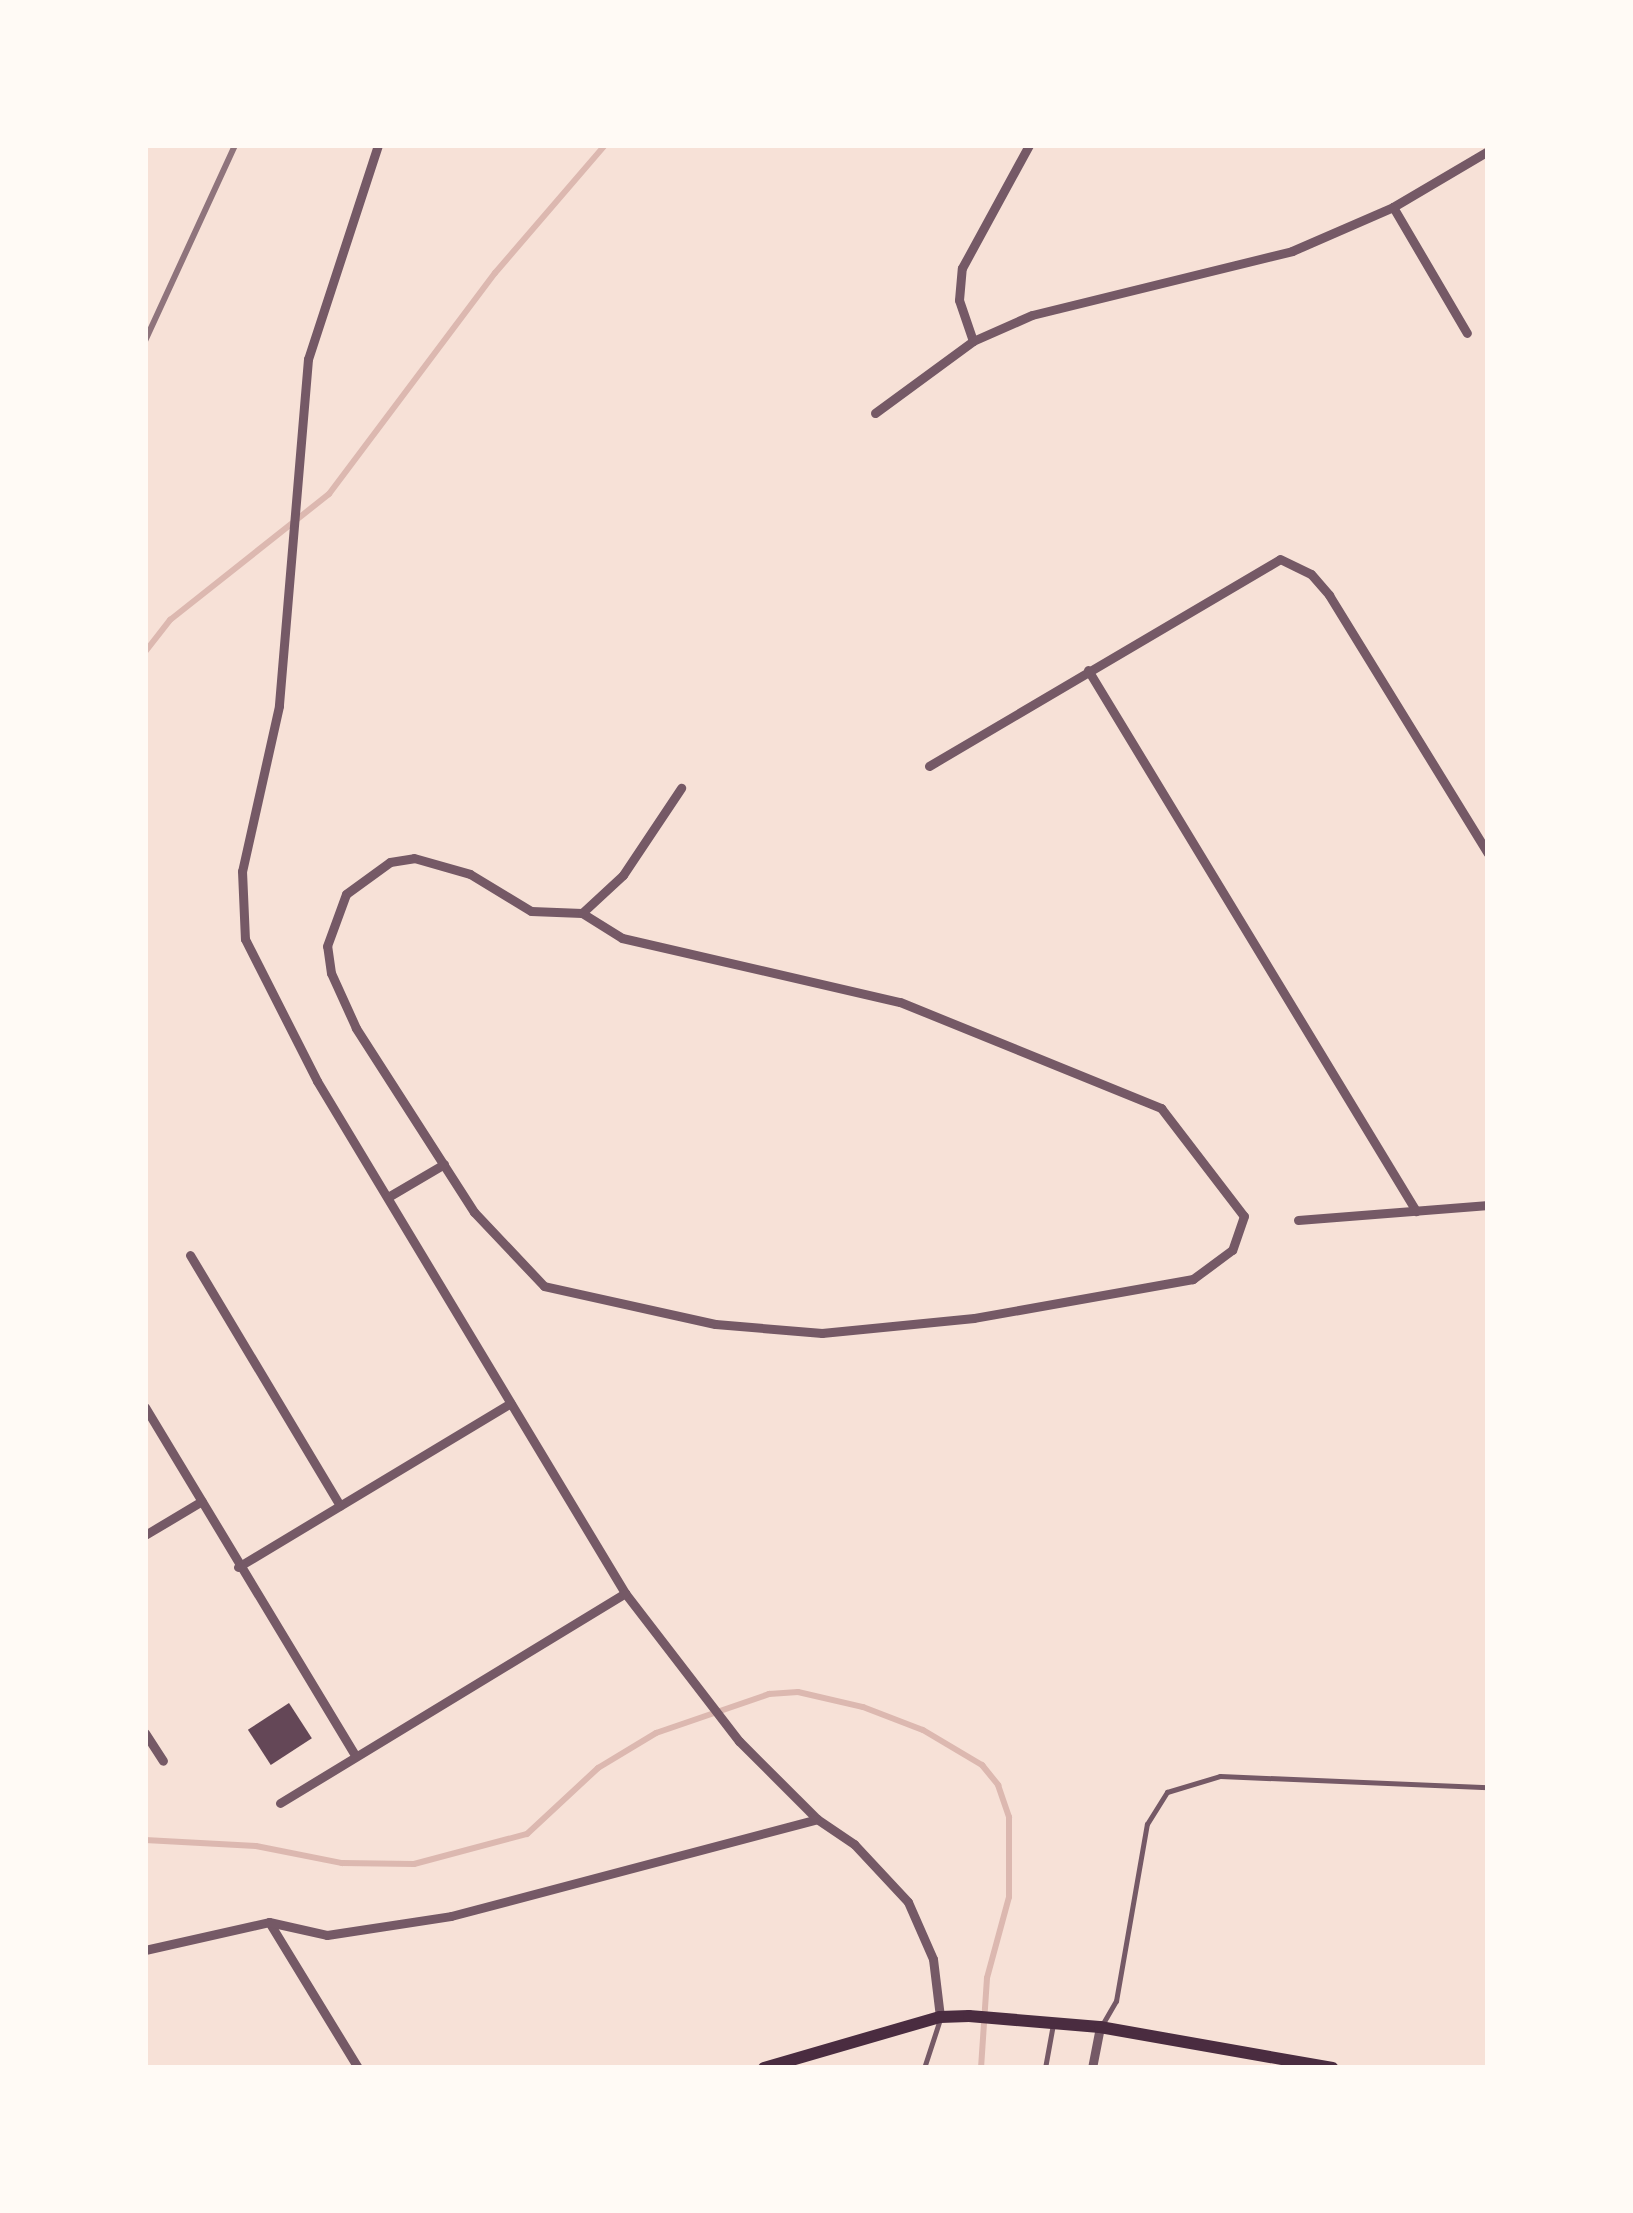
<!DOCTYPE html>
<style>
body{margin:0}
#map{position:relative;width:1633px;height:2213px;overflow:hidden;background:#f7e1d7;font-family:"Roboto Condensed",sans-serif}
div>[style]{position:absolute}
.stream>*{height:6px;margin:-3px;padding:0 3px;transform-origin:3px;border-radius:3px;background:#dcb8b0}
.building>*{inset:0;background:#644757;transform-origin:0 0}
.service>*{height:5px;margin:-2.5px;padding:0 2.5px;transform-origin:2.5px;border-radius:2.5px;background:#755966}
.minor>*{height:9px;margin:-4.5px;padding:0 4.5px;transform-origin:4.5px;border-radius:4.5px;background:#755966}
.secondary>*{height:12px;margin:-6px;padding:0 6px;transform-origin:6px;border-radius:6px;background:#4a2c40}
.rail>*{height:6px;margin:-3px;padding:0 3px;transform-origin:3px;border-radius:3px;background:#8f747c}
span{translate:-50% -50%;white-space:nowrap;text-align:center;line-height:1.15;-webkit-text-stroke:8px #fffaf5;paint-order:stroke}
.frame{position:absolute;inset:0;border:148px solid #fffaf5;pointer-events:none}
</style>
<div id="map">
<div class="stream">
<i style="left:145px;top:652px;width:41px;rotate:-52deg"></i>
<i style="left:170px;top:620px;width:203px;rotate:-38.4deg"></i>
<i style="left:329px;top:494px;width:276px;rotate:-53.1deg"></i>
<i style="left:495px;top:273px;width:169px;rotate:-49.3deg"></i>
<i style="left:145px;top:1840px;width:111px;rotate:3.1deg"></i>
<i style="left:256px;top:1846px;width:88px;rotate:11.2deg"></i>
<i style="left:342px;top:1863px;width:72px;rotate:0.8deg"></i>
<i style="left:414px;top:1864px;width:117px;rotate:-14.9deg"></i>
<i style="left:527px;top:1834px;width:97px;rotate:-42.9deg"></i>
<i style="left:598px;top:1768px;width:68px;rotate:-31.1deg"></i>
<i style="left:656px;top:1733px;width:120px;rotate:-19deg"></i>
<i style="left:769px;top:1694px;width:29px;rotate:-4deg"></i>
<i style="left:798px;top:1692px;width:67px;rotate:13deg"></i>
<i style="left:863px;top:1707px;width:64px;rotate:21deg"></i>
<i style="left:923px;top:1730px;width:69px;rotate:30.7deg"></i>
<i style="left:982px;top:1765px;width:26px;rotate:51deg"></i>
<i style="left:998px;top:1785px;width:34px;rotate:71deg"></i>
<i style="left:1009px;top:1817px;width:80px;rotate:90deg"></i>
<i style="left:1009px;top:1897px;width:84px;rotate:105.2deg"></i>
<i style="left:987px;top:1978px;width:90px;rotate:93.8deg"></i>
</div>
<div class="building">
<i style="left:289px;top:1703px;width:42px;height:49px;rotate:57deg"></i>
</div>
<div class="service">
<i style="left:1102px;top:2025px;width:28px;rotate:-60deg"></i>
<i style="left:1116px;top:2001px;width:180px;rotate:-80.1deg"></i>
<i style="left:1147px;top:1824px;width:38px;rotate:-58deg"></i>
<i style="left:1167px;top:1792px;width:55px;rotate:-16.8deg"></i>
<i style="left:1220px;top:1776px;width:268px;rotate:2.4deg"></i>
<i style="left:924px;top:2068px;width:52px;rotate:-71.9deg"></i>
<i style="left:1045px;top:2068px;width:45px;rotate:-79.7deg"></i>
</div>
<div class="minor">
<i style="left:378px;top:145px;width:225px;rotate:108.1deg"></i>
<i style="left:308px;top:359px;width:348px;rotate:94.8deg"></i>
<i style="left:279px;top:706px;width:169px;rotate:102.6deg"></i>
<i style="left:242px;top:871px;width:68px;rotate:87.5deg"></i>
<i style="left:245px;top:939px;width:159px;rotate:63.1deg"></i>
<i style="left:317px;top:1081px;width:598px;rotate:58.97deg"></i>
<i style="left:625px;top:1593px;width:187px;rotate:52.4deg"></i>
<i style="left:739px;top:1741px;width:110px;rotate:45deg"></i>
<i style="left:817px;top:1819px;width:45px;rotate:34deg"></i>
<i style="left:854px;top:1844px;width:79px;rotate:47deg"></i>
<i style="left:908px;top:1902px;width:62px;rotate:66.3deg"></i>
<i style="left:933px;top:1959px;width:58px;rotate:83.1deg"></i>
<i style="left:1393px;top:207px;width:146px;rotate:59.6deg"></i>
<i style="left:973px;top:341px;width:43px;rotate:-108.9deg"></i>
<i style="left:959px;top:300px;width:32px;rotate:-85deg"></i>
<i style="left:962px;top:268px;width:140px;rotate:-61.4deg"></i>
<i style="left:875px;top:413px;width:122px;rotate:-36.3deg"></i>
<i style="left:973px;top:341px;width:64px;rotate:-23.8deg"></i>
<i style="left:1032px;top:315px;width:268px;rotate:-13.8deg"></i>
<i style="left:1292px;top:251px;width:110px;rotate:-23.5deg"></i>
<i style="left:1393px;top:207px;width:110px;rotate:-30.5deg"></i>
<i style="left:1088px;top:670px;width:633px;rotate:58.77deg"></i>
<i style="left:929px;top:766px;width:407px;rotate:-30.5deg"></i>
<i style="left:1280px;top:559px;width:34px;rotate:26deg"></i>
<i style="left:1311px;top:574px;width:28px;rotate:49deg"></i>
<i style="left:1329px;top:595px;width:303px;rotate:58.4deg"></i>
<i style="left:414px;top:858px;width:58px;rotate:15.9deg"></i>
<i style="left:470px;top:874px;width:71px;rotate:31.2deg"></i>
<i style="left:531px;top:911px;width:51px;rotate:2.2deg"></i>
<i style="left:582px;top:913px;width:47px;rotate:32deg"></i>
<i style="left:622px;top:938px;width:285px;rotate:13deg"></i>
<i style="left:900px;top:1002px;width:282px;rotate:22.1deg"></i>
<i style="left:1161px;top:1108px;width:136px;rotate:52.5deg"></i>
<i style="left:1244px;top:1216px;width:36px;rotate:109deg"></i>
<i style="left:1232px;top:1250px;width:49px;rotate:143.4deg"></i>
<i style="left:1193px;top:1279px;width:222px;rotate:169.9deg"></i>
<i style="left:974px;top:1318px;width:153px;rotate:174.4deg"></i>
<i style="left:822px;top:1333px;width:107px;rotate:-175.2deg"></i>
<i style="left:715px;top:1324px;width:175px;rotate:-167.5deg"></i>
<i style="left:544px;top:1286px;width:102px;rotate:-133.4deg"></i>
<i style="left:474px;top:1212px;width:219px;rotate:-122.7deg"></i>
<i style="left:356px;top:1028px;width:60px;rotate:-114.4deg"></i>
<i style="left:331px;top:973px;width:27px;rotate:-98deg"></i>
<i style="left:327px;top:946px;width:55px;rotate:-69.9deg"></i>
<i style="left:346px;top:894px;width:54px;rotate:-36deg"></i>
<i style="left:390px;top:862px;width:24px;rotate:-9deg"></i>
<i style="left:582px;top:913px;width:56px;rotate:-42.8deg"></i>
<i style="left:623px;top:875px;width:105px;rotate:-56.3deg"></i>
<i style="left:388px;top:1197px;width:65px;rotate:-30.5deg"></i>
<i style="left:1298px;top:1220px;width:191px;rotate:-4.5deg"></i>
<i style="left:190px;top:1255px;width:292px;rotate:59.1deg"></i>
<i style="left:145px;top:1407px;width:406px;rotate:58.9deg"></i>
<i style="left:145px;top:1535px;width:66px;rotate:-30.8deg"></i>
<i style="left:238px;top:1567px;width:318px;rotate:-31deg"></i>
<i style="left:145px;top:1733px;width:33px;rotate:57deg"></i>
<i style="left:280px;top:1803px;width:404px;rotate:-31.3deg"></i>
<i style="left:269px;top:1922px;width:171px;rotate:58.6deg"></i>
<i style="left:145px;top:1950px;width:127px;rotate:-12.7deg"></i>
<i style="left:269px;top:1922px;width:59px;rotate:12.6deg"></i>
<i style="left:327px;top:1935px;width:125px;rotate:-8.7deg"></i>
<i style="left:451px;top:1916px;width:379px;rotate:-14.8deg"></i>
<i style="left:1092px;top:2068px;width:42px;rotate:-79deg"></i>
</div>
<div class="secondary">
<i style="left:764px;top:2068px;width:183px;rotate:-16.2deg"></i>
<i style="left:940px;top:2017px;width:29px;rotate:-2deg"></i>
<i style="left:969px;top:2016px;width:131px;rotate:4.8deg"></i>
<i style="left:1100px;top:2027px;width:236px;rotate:10deg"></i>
</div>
<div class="rail">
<i style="left:145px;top:341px;width:216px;rotate:-65.3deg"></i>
</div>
<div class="frame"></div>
</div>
